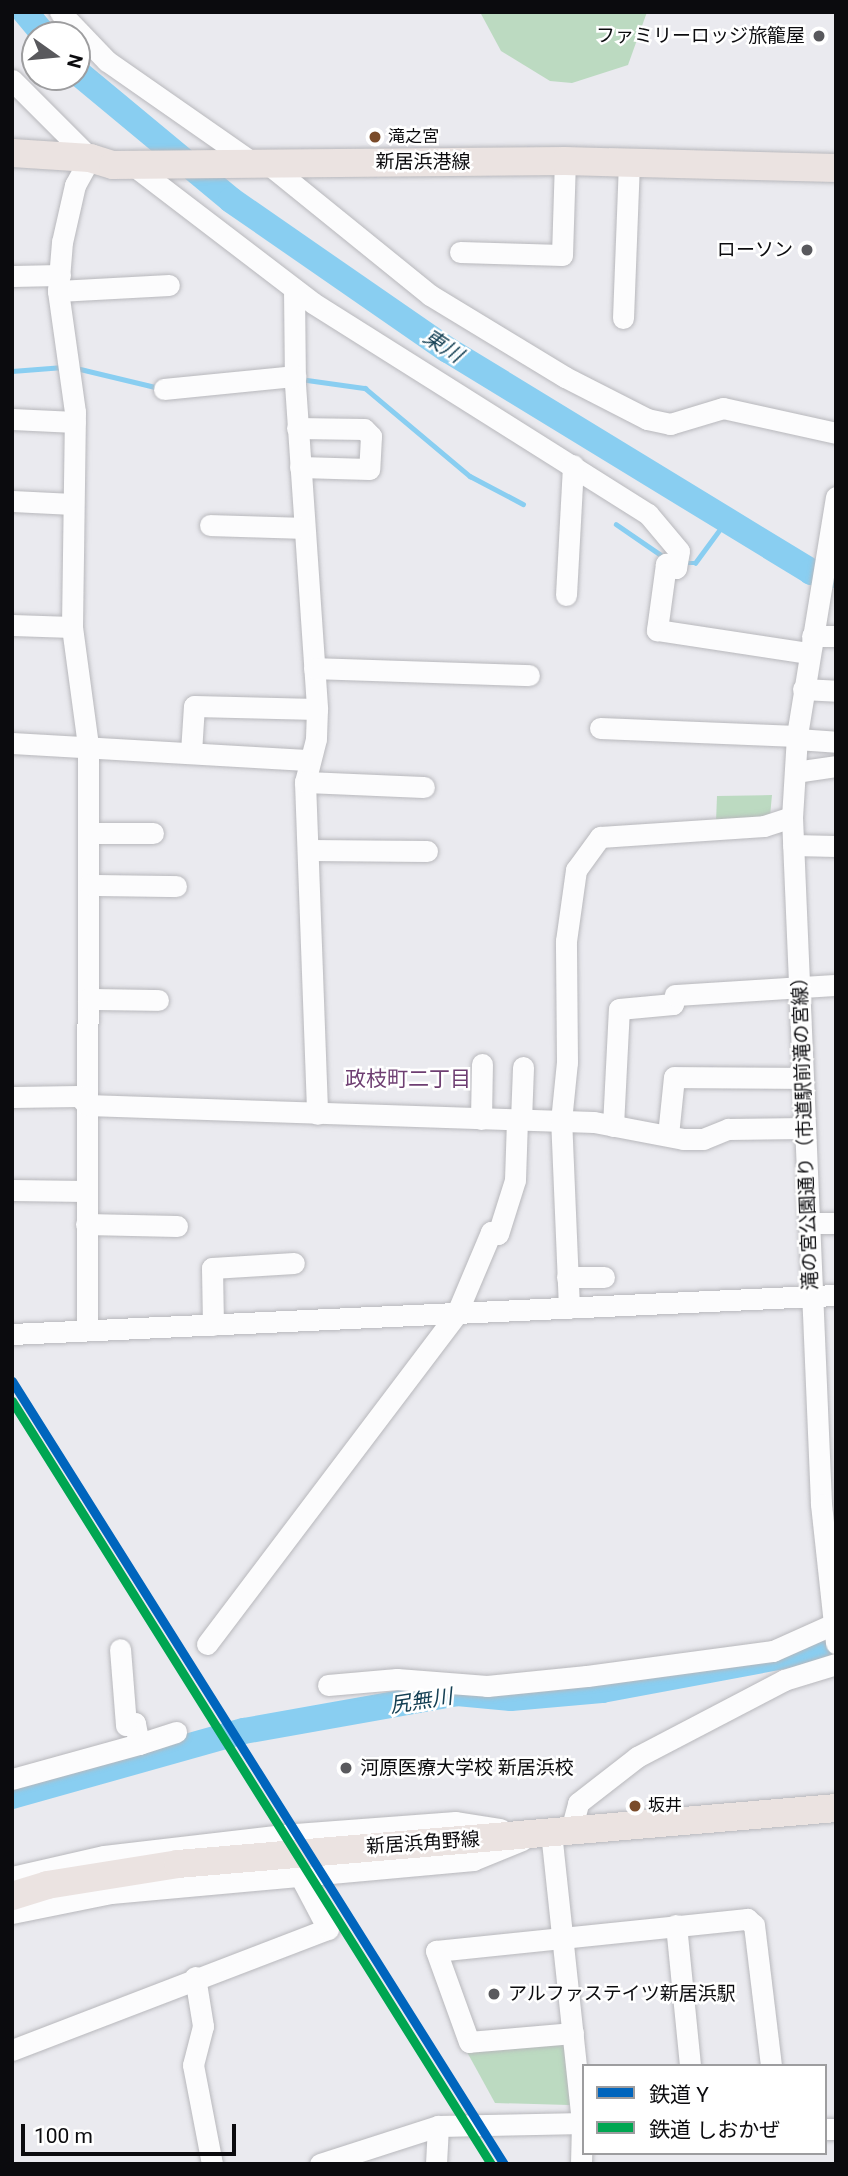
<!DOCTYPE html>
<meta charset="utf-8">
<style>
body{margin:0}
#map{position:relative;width:848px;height:2176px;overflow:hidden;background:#eaeaef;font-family:Roboto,"Noto Sans JP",sans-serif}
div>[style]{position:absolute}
.green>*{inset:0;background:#bcdac1}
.stream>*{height:4.5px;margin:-2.25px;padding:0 2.25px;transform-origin:2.25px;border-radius:2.25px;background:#89cef1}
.river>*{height:26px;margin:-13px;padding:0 13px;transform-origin:13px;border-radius:13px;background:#89cef1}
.roads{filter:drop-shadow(0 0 2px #b8b8bc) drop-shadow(0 0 2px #b8b8bc)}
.minor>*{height:21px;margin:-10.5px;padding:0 10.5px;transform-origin:10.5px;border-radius:10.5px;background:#fcfcfd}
.major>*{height:28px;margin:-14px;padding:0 14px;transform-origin:14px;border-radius:14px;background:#ebe3e1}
.rail-1>*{height:9px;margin:-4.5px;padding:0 4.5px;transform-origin:4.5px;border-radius:4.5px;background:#0065bd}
.rail-2>*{height:9px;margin:-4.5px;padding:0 4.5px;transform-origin:4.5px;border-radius:4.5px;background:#00a651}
.dots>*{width:19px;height:19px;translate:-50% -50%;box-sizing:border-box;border:4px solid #fff;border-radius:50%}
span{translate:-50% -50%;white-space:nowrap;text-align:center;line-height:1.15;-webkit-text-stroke:5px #fff;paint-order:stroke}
.bus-label{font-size:17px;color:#0b0b0e}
.left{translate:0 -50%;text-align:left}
.poi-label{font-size:19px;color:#0b0b0e}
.right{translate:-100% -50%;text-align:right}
.street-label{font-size:19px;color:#0b0b0e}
.water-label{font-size:21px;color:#154054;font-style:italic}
.neighbourhood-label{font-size:21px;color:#6e3e72}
.frame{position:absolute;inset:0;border:14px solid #0b0b0e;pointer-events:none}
.legend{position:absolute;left:582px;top:2064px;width:245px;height:91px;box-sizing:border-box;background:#fff;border:2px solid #9d9d9f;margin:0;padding:9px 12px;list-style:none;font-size:21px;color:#0b0b0e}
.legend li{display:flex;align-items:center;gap:14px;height:35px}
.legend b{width:35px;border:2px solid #9d9d9f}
.north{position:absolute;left:21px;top:21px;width:70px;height:70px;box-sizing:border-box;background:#fff;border:2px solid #9d9d9f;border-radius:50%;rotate:105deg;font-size:19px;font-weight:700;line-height:28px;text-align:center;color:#0b0b0e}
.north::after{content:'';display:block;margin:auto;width:24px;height:32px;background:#59595d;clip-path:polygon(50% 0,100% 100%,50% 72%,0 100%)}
.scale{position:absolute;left:21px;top:2124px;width:215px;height:32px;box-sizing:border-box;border:4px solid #0b0b0e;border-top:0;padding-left:9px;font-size:21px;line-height:24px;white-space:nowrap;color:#0b0b0e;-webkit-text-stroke:5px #fff;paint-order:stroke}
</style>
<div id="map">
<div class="green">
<i style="clip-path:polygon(480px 12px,647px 12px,628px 65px,572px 83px,550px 81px,501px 51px)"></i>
<i style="clip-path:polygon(772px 795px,770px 816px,716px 822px,717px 796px)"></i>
<i style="clip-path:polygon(562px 2040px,568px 2047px,574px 2100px,569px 2105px,495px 2103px,467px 2052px)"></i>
</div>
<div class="stream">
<i style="left:76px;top:368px;width:81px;rotate:13.5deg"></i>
<i style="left:12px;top:371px;width:51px;rotate:-4.5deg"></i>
<i style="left:307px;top:380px;width:59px;rotate:7.9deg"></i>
<i style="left:365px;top:388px;width:137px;rotate:40deg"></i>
<i style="left:470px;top:476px;width:60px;rotate:27.8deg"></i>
<i style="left:616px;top:524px;width:58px;rotate:34.5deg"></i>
<i style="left:682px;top:563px;width:13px"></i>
<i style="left:695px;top:563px;width:52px;rotate:-53.6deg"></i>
</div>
<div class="river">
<i style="left:25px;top:12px;width:30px;rotate:50deg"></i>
<i style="left:77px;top:72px;width:200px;rotate:39.7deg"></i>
<i style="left:231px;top:200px;width:264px;rotate:34.7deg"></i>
<i style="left:448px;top:350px;width:426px;rotate:31.4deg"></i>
<i style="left:811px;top:572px;width:25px;rotate:7deg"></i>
<i style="left:12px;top:1796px;width:241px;rotate:-15.7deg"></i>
<i style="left:244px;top:1731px;width:216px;rotate:-10.1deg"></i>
<i style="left:457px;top:1693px;width:54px;rotate:5.3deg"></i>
<i style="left:511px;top:1698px;width:91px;rotate:-5deg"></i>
<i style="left:602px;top:1690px;width:238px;rotate:-10.6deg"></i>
</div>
<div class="roads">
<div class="minor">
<i style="left:60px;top:12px;width:68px;rotate:46.2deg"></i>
<i style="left:107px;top:61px;width:178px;rotate:34.9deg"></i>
<i style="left:12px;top:80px;width:110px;rotate:45deg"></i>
<i style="left:90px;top:158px;width:31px;rotate:119deg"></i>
<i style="left:75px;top:185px;width:58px;rotate:102.8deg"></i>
<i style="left:62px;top:242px;width:49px;rotate:94.7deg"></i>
<i style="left:58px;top:291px;width:122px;rotate:82deg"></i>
<i style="left:75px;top:412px;width:215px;rotate:90.8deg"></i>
<i style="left:72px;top:627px;width:120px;rotate:82.3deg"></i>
<i style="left:88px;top:746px;width:584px;rotate:90.1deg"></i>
<i style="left:267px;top:163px;width:210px;rotate:39deg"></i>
<i style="left:430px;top:295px;width:158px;rotate:31.3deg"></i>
<i style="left:565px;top:377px;width:92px;rotate:27.1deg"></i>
<i style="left:647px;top:419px;width:24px;rotate:12deg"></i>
<i style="left:670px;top:424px;width:55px;rotate:-16.8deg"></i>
<i style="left:723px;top:408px;width:116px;rotate:12.5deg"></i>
<i style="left:134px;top:166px;width:225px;rotate:37.4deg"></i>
<i style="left:313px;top:303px;width:396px;rotate:32.2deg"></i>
<i style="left:648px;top:514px;width:48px;rotate:50deg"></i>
<i style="left:679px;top:551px;width:17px;rotate:100deg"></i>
<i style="left:676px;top:568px;width:11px;rotate:-158deg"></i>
<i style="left:666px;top:564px;width:67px;rotate:97.8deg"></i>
<i style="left:657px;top:630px;width:153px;rotate:8.7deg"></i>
<i style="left:460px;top:252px;width:102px;rotate:1.7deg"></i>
<i style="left:562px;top:255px;width:94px;rotate:-88.2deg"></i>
<i style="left:12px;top:276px;width:48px;rotate:-1.2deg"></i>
<i style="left:294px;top:289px;width:95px;rotate:89.4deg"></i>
<i style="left:295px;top:384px;width:326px;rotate:86.1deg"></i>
<i style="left:317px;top:709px;width:30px;rotate:92deg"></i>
<i style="left:316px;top:739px;width:44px;rotate:104.3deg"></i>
<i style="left:305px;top:782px;width:332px;rotate:87.9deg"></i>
<i style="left:58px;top:291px;width:111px;rotate:-3.1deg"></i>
<i style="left:623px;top:318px;width:155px;rotate:-87.8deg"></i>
<i style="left:164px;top:389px;width:132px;rotate:-5.7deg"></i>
<i style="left:12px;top:419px;width:63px;rotate:2.7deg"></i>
<i style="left:297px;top:428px;width:67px;rotate:0.9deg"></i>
<i style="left:364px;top:429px;width:10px;rotate:45deg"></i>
<i style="left:371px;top:436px;width:33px;rotate:93deg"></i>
<i style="left:369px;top:469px;width:69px;rotate:-178.3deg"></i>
<i style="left:836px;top:497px;width:242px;rotate:99.3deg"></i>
<i style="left:797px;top:736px;width:81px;rotate:93.5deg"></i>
<i style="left:792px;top:817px;width:688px;rotate:87.58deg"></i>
<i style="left:821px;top:1504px;width:140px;rotate:83.8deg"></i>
<i style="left:12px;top:501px;width:61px;rotate:2.8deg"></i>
<i style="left:210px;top:525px;width:94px;rotate:1.8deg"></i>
<i style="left:566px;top:595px;width:130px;rotate:-86.9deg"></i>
<i style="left:12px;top:625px;width:60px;rotate:1.9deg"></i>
<i style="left:812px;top:636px;width:24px"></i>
<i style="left:314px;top:668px;width:215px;rotate:1.9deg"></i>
<i style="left:803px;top:689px;width:33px;rotate:3deg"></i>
<i style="left:600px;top:728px;width:197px;rotate:2.3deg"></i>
<i style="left:797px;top:739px;width:39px;rotate:4deg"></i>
<i style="left:12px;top:743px;width:295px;rotate:3.3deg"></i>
<i style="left:191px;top:752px;width:46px;rotate:-86.3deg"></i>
<i style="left:194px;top:706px;width:123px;rotate:1.4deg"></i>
<i style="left:795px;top:772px;width:41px;rotate:-8.3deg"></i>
<i style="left:305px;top:782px;width:119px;rotate:2.4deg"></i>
<i style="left:89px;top:833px;width:64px"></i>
<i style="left:793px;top:845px;width:43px;rotate:1.3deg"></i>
<i style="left:310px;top:850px;width:117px;rotate:0.5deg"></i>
<i style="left:89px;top:885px;width:87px;rotate:0.7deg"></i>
<i style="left:88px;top:999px;width:70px;rotate:0.8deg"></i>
<i style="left:12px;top:1097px;width:67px;rotate:-0.9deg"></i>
<i style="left:79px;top:1096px;width:12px;rotate:48deg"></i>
<i style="left:87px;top:1105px;width:507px;rotate:1.92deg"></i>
<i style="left:594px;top:1122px;width:91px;rotate:10.8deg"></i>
<i style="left:683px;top:1139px;width:20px"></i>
<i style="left:703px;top:1139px;width:27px;rotate:-22deg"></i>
<i style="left:728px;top:1129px;width:76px;rotate:-0.8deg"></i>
<i style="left:481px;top:1119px;width:55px;rotate:-89deg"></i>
<i style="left:521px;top:1120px;width:53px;rotate:-87.8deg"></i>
<i style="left:613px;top:1126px;width:117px;rotate:-87.1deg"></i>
<i style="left:619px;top:1009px;width:54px;rotate:-5.3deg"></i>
<i style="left:673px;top:1004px;width:9px;rotate:-77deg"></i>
<i style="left:675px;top:995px;width:161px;rotate:-3.6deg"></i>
<i style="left:668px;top:1135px;width:58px;rotate:-84.1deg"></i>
<i style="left:674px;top:1077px;width:128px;rotate:0.4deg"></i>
<i style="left:12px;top:1190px;width:73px;rotate:0.8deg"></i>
<i style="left:809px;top:1223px;width:27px"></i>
<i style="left:86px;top:1224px;width:91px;rotate:1.3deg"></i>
<i style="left:567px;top:1277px;width:37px"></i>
<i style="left:569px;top:1308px;width:187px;rotate:-92.4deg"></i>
<i style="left:561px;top:1121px;width:59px;rotate:-84.2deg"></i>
<i style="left:567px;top:1062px;width:121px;rotate:-90.5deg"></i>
<i style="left:566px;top:941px;width:72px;rotate:-82deg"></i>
<i style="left:576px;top:870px;width:41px;rotate:-54deg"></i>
<i style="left:600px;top:837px;width:164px;rotate:-3.8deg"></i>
<i style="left:764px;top:826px;width:29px;rotate:-18deg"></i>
<i style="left:213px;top:1325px;width:57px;rotate:-91deg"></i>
<i style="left:212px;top:1268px;width:82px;rotate:-3.5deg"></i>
<i style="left:12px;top:1334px;width:825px;rotate:-2.71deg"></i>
<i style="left:207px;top:1644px;width:413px;rotate:-52.9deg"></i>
<i style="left:456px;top:1315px;width:90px;rotate:-67.1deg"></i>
<i style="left:491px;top:1232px;width:7px;rotate:16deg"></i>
<i style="left:498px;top:1234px;width:57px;rotate:-72.5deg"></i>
<i style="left:515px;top:1180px;width:60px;rotate:-88.1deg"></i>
<i style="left:328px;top:1685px;width:69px;rotate:-5deg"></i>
<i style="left:397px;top:1679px;width:90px;rotate:4.4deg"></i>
<i style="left:487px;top:1686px;width:100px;rotate:-5.7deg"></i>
<i style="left:587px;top:1676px;width:188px;rotate:-7.7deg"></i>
<i style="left:773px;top:1651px;width:69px;rotate:-24deg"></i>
<i style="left:139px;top:1744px;width:39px;rotate:-18deg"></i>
<i style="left:12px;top:1779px;width:132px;rotate:-15.4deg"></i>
<i style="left:139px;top:1744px;width:21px;rotate:-101deg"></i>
<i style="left:135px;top:1723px;width:9px;rotate:167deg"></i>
<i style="left:126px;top:1725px;width:76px;rotate:-94.5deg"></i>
<i style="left:571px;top:1830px;width:28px;rotate:-75deg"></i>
<i style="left:578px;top:1803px;width:75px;rotate:-37.9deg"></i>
<i style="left:637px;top:1757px;width:166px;rotate:-27.6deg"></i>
<i style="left:784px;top:1680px;width:54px;rotate:-17.1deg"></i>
<i style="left:551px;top:1832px;width:293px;rotate:83.9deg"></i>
<i style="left:582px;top:2123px;width:41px;rotate:91.4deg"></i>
<i style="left:12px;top:1877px;width:94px;rotate:-12.9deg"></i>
<i style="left:104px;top:1856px;width:179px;rotate:-6.7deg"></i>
<i style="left:282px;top:1835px;width:174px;rotate:-4.3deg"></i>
<i style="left:456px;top:1822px;width:45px;rotate:9deg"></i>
<i style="left:12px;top:1913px;width:101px;rotate:-11.4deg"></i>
<i style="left:111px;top:1893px;width:364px;rotate:-5.2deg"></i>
<i style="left:473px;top:1860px;width:53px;rotate:-22.2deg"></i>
<i style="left:676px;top:1925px;width:142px;rotate:84.3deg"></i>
<i style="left:195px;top:1977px;width:50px;rotate:80.7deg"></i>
<i style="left:203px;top:2026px;width:40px;rotate:104.4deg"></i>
<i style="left:193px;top:2065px;width:101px;rotate:79.1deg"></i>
<i style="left:573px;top:2033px;width:104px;rotate:175.1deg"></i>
<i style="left:469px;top:2042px;width:97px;rotate:-109.9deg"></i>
<i style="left:436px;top:1951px;width:313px;rotate:-5.9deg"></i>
<i style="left:747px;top:1919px;width:9px;rotate:41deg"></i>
<i style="left:754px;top:1925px;width:142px;rotate:83.1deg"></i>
<i style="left:12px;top:2050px;width:338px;rotate:-21deg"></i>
<i style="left:328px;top:1929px;width:60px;rotate:-117.8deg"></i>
<i style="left:825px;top:2129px;width:11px"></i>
<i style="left:320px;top:2164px;width:124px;rotate:-17.9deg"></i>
<i style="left:438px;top:2126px;width:146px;rotate:-1.2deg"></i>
<i style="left:436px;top:2164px;width:38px;rotate:-87deg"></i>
</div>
<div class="major">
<i style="left:12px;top:153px;width:78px;rotate:3.7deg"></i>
<i style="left:90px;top:158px;width:24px;rotate:17deg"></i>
<i style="left:113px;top:165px;width:452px;rotate:-0.5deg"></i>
<i style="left:565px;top:161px;width:271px;rotate:1.5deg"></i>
<i style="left:12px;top:1896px;width:37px;rotate:-17deg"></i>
<i style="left:47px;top:1885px;width:133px;rotate:-9.1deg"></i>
<i style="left:178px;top:1864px;width:660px;rotate:-4.86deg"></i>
</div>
</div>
<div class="rail-1">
<i style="left:12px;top:1381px;width:925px;rotate:57.86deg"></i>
</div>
<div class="rail-2">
<i style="left:12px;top:1401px;width:901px;rotate:57.88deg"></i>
</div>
<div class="dots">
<i style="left:819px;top:36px;background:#59595d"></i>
<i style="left:375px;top:137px;background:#7a4b2a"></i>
<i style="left:807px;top:250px;background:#59595d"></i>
<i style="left:346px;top:1768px;background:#59595d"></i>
<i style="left:635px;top:1806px;background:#7a4b2a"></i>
<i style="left:494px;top:1994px;background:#59595d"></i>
</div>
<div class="bus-label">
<span class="left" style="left:388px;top:137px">滝之宮</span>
<span class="left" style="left:648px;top:1806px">坂井</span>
</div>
<div class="poi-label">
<span class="right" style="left:805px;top:36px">ファミリーロッジ旅籠屋</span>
<span class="right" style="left:793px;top:250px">ローソン</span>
<span class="left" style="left:360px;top:1768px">河原医療大学校 新居浜校</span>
<span class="left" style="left:508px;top:1994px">アルファステイツ新居浜駅</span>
</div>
<div class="street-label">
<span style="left:423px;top:162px">新居浜港線</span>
<span style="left:805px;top:1129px;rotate:-92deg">滝の宮公園通り（市道駅前滝の宮線）</span>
<span style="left:423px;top:1843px;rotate:-4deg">新居浜角野線</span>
</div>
<div class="water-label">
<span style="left:443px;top:346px;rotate:33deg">東川</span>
<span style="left:421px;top:1701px;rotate:-9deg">尻無川</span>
</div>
<div class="neighbourhood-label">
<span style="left:408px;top:1079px">政枝町二丁目</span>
</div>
<div class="frame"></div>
<ul class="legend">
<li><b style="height:9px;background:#0065bd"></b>鉄道 Y</li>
<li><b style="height:9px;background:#00a651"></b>鉄道 しおかぜ</li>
</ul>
<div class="north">N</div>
<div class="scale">100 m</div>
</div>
